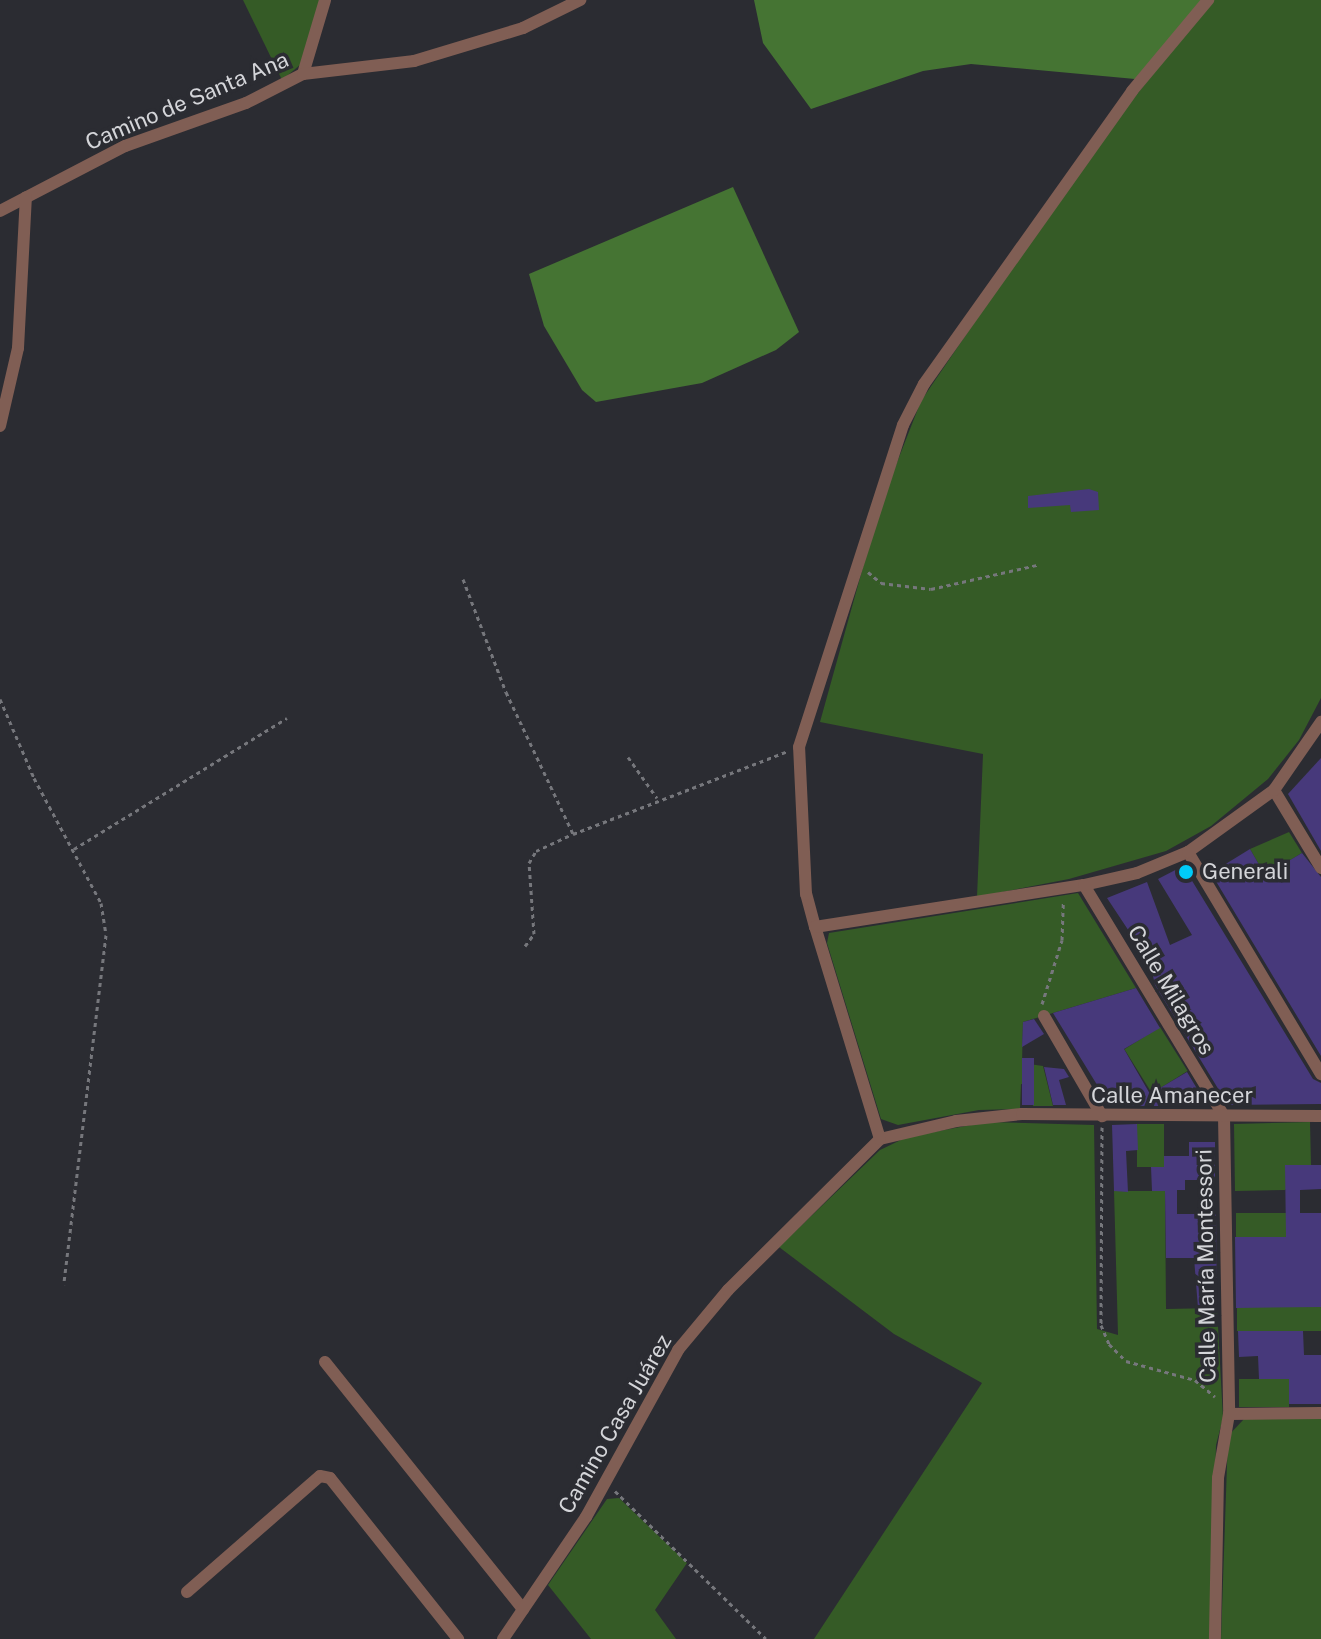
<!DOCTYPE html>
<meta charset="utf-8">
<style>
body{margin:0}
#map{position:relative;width:1321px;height:1639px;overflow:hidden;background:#2b2c32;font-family:"Public Sans",sans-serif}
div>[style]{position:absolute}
.green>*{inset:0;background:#355b26;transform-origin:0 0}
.forest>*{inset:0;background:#457433}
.building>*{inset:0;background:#47397b;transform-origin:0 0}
.path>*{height:3px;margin-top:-1.5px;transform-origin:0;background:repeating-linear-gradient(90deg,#76777c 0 4px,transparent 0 8px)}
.minor>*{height:12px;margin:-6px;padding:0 6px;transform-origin:6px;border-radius:6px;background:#805e54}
.dots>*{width:22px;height:22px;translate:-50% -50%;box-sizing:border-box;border:4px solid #2b2c32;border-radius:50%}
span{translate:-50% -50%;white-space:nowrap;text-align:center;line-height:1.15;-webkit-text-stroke:7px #2b2c32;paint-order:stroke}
.street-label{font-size:22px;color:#d4d5d9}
.poi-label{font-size:22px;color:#d4d5d9}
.left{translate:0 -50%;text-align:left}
</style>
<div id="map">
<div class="green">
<i style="clip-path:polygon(243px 0,321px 0,300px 65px,282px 80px)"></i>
<i style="clip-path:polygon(1213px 0,1321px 0,1321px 698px,1299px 740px,1268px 779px,1211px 826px,1166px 851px,1069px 879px,977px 897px,983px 754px,820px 722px,880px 506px,921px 401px,1091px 151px)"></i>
<i style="clip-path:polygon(1289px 832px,1302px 853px,1265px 875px,1250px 849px)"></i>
<i style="clip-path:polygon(1078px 893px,1136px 988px,1023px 1022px,1022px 1063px,1043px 1066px,1053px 1106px,1033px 1106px,1034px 1084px,1021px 1084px,1020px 1109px,979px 1110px,898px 1125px,881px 1119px,827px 943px,829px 933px)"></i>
<i style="left:1160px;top:1027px;width:52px;height:42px;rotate:58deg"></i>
<i style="clip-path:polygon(987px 1122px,1094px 1125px,1097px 1329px,1118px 1335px,1114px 1191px,1165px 1191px,1166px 1309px,1217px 1308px,1223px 1418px,1216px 1445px,1211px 1639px,814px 1639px,982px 1383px,894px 1334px,779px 1247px,880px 1150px,907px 1137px)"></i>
<i style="clip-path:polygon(1310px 1122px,1311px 1165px,1285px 1190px,1235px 1191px,1234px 1124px)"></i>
<i style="left:1164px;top:1124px;width:43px;height:27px;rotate:90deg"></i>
<i style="left:1286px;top:1213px;width:24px;height:50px;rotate:90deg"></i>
<i style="left:1321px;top:1307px;width:24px;height:84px;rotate:90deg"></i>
<i style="left:1289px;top:1379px;width:28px;height:50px;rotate:90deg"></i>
<i style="clip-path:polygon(1321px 1418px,1321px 1639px,1221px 1639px,1228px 1436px,1244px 1419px)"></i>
<i style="clip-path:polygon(619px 1498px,687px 1563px,655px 1610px,676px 1639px,591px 1639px,548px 1585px,607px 1499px)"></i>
</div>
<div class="forest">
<i style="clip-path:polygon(754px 0,1204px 0,1135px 79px,971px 64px,923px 71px,811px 109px,763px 43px)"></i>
<i style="clip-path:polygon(733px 187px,799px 332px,776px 350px,702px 383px,596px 402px,582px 390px,544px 326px,529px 274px)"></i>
</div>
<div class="building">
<i style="clip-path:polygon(1089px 489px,1098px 492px,1099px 510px,1071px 512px,1070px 505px,1028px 508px,1028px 496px)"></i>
<i style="clip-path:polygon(1321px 758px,1321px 851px,1288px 794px)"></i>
<i style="clip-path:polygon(1250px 849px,1265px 875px,1302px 853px,1321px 877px,1321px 1056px,1211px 873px)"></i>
<i style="clip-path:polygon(1183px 866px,1313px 1079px,1321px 1083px,1321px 1104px,1228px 1105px,1155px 985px,1150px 963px,1107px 898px,1147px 882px,1170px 945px,1192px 935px,1158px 879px)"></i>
<i style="clip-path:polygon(1136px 988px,1160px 1028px,1124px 1049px,1150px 1094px,1187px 1072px,1205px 1102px,1202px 1106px,1110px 1106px,1053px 1013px)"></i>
<i style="clip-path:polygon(1034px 1019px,1044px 1034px,1022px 1047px,1023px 1022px)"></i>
<i style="left:1022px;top:1058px;width:12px;height:47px"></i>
<i style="clip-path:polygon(1044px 1067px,1064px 1069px,1069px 1077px,1059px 1080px,1066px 1105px,1053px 1105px)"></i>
<i style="clip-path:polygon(1112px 1125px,1137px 1124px,1138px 1150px,1126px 1151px,1128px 1192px,1114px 1191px)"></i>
<i style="clip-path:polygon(1189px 1142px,1215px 1142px,1215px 1180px,1185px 1180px,1185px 1190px,1177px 1190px,1177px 1214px,1216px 1214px,1217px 1308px,1198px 1308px,1194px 1258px,1166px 1258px,1165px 1191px,1152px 1191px,1151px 1167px,1164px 1167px,1164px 1156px,1189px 1156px)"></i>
<i style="clip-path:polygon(1285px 1165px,1321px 1165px,1321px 1189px,1300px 1190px,1300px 1213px,1321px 1213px,1321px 1307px,1236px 1308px,1235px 1237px,1286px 1237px)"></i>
<i style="clip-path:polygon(1238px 1331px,1303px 1331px,1304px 1355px,1321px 1355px,1321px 1404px,1289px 1404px,1289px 1379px,1259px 1379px,1258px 1356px,1239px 1357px)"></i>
</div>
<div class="path">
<i style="left:868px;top:572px;width:17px;rotate:40deg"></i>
<i style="left:881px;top:583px;width:50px;rotate:6.8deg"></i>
<i style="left:931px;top:589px;width:109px;rotate:-12.8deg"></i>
<i style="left:463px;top:579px;width:121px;rotate:69.2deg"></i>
<i style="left:506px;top:692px;width:157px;rotate:64.7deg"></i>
<i style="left:573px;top:834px;width:230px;rotate:-21.1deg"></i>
<i style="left:0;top:699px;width:86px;rotate:66.7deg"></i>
<i style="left:34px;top:778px;width:142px;rotate:61.8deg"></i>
<i style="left:101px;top:903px;width:32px;rotate:81deg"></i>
<i style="left:106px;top:935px;width:352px;rotate:96.9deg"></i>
<i style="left:628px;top:757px;width:50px;rotate:54.7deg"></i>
<i style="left:74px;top:849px;width:250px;rotate:-31.6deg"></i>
<i style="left:525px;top:946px;width:15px;rotate:-53deg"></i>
<i style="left:534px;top:934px;width:71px;rotate:-94deg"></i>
<i style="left:529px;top:863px;width:14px;rotate:-60deg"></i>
<i style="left:536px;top:851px;width:40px;rotate:-25deg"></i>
<i style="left:1042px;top:1004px;width:67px;rotate:-72.6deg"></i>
<i style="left:1062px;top:940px;width:37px;rotate:-88deg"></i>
<i style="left:1102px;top:1127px;width:198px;rotate:90.3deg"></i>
<i style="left:1101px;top:1325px;width:21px;rotate:67deg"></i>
<i style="left:1109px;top:1344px;width:24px;rotate:45deg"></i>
<i style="left:1126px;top:1361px;width:72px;rotate:15.4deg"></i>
<i style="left:1195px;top:1380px;width:26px;rotate:40deg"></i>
<i style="left:615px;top:1491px;width:211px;rotate:44.4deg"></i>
</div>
<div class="minor">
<i style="left:303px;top:74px;width:77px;rotate:-73.4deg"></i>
<i style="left:0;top:211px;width:141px;rotate:-27.5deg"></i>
<i style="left:125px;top:146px;width:128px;rotate:-19.6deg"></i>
<i style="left:246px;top:103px;width:64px;rotate:-27deg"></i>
<i style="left:303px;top:74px;width:112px;rotate:-6.7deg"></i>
<i style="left:414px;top:61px;width:114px;rotate:-16.8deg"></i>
<i style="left:523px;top:28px;width:64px;rotate:-26.2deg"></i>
<i style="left:0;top:426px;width:80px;rotate:-77deg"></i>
<i style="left:18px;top:348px;width:151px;rotate:-87deg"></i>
<i style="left:1274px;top:790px;width:91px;rotate:58.9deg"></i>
<i style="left:1188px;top:852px;width:259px;rotate:59.1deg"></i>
<i style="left:1084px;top:885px;width:270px;rotate:58.8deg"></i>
<i style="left:1224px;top:1116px;width:298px;rotate:89deg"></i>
<i style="left:1229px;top:1414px;width:65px;rotate:99.8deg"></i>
<i style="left:1218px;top:1478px;width:161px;rotate:91.1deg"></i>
<i style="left:815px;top:927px;width:34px;rotate:-105deg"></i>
<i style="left:806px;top:894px;width:147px;rotate:-92.7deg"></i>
<i style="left:799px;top:747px;width:338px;rotate:-72.1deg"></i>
<i style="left:903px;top:425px;width:46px;rotate:-62.9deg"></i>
<i style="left:924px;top:384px;width:359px;rotate:-54.6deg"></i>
<i style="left:1132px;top:91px;width:119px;rotate:-50.1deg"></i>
<i style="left:1044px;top:1016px;width:116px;rotate:59.9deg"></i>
<i style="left:880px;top:1139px;width:78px;rotate:-13.3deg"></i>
<i style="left:956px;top:1121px;width:66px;rotate:-6.1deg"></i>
<i style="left:1022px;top:1114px;width:299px;rotate:0.4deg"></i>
<i style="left:325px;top:1362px;width:317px;rotate:51.3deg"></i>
<i style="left:1229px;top:1414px;width:92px;rotate:-0.6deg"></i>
<i style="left:187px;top:1592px;width:176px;rotate:-41.1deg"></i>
<i style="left:320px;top:1476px;width:10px;rotate:11deg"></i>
<i style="left:330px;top:1478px;width:206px;rotate:51.5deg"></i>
<i style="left:503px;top:1639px;width:148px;rotate:-55.8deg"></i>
<i style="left:586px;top:1517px;width:191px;rotate:-61.1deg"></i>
<i style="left:678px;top:1350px;width:78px;rotate:-50.2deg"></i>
<i style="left:728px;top:1290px;width:214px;rotate:-44.8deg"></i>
<i style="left:880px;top:1139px;width:222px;rotate:-107deg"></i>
<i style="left:815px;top:927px;width:272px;rotate:-8.9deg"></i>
<i style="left:1084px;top:885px;width:54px;rotate:-12.8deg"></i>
<i style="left:1137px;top:873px;width:55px;rotate:-22.4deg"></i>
<i style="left:1188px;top:852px;width:106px;rotate:-35.8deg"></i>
<i style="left:1274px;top:790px;width:83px;rotate:-55.3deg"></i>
</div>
<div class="dots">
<i style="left:1186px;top:872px;background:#00cbf9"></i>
</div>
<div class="street-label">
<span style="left:187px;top:101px;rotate:-23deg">Camino de Santa Ana</span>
<span style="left:1171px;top:990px;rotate:59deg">Calle Milagros</span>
<span style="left:1172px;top:1096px">Calle Amanecer</span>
<span style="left:1206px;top:1266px;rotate:-91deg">Calle María Montessori</span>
<span style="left:615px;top:1424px;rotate:-60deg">Camino Casa Juárez</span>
</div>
<div class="poi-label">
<span class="left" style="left:1202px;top:872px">Generali</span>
</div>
</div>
